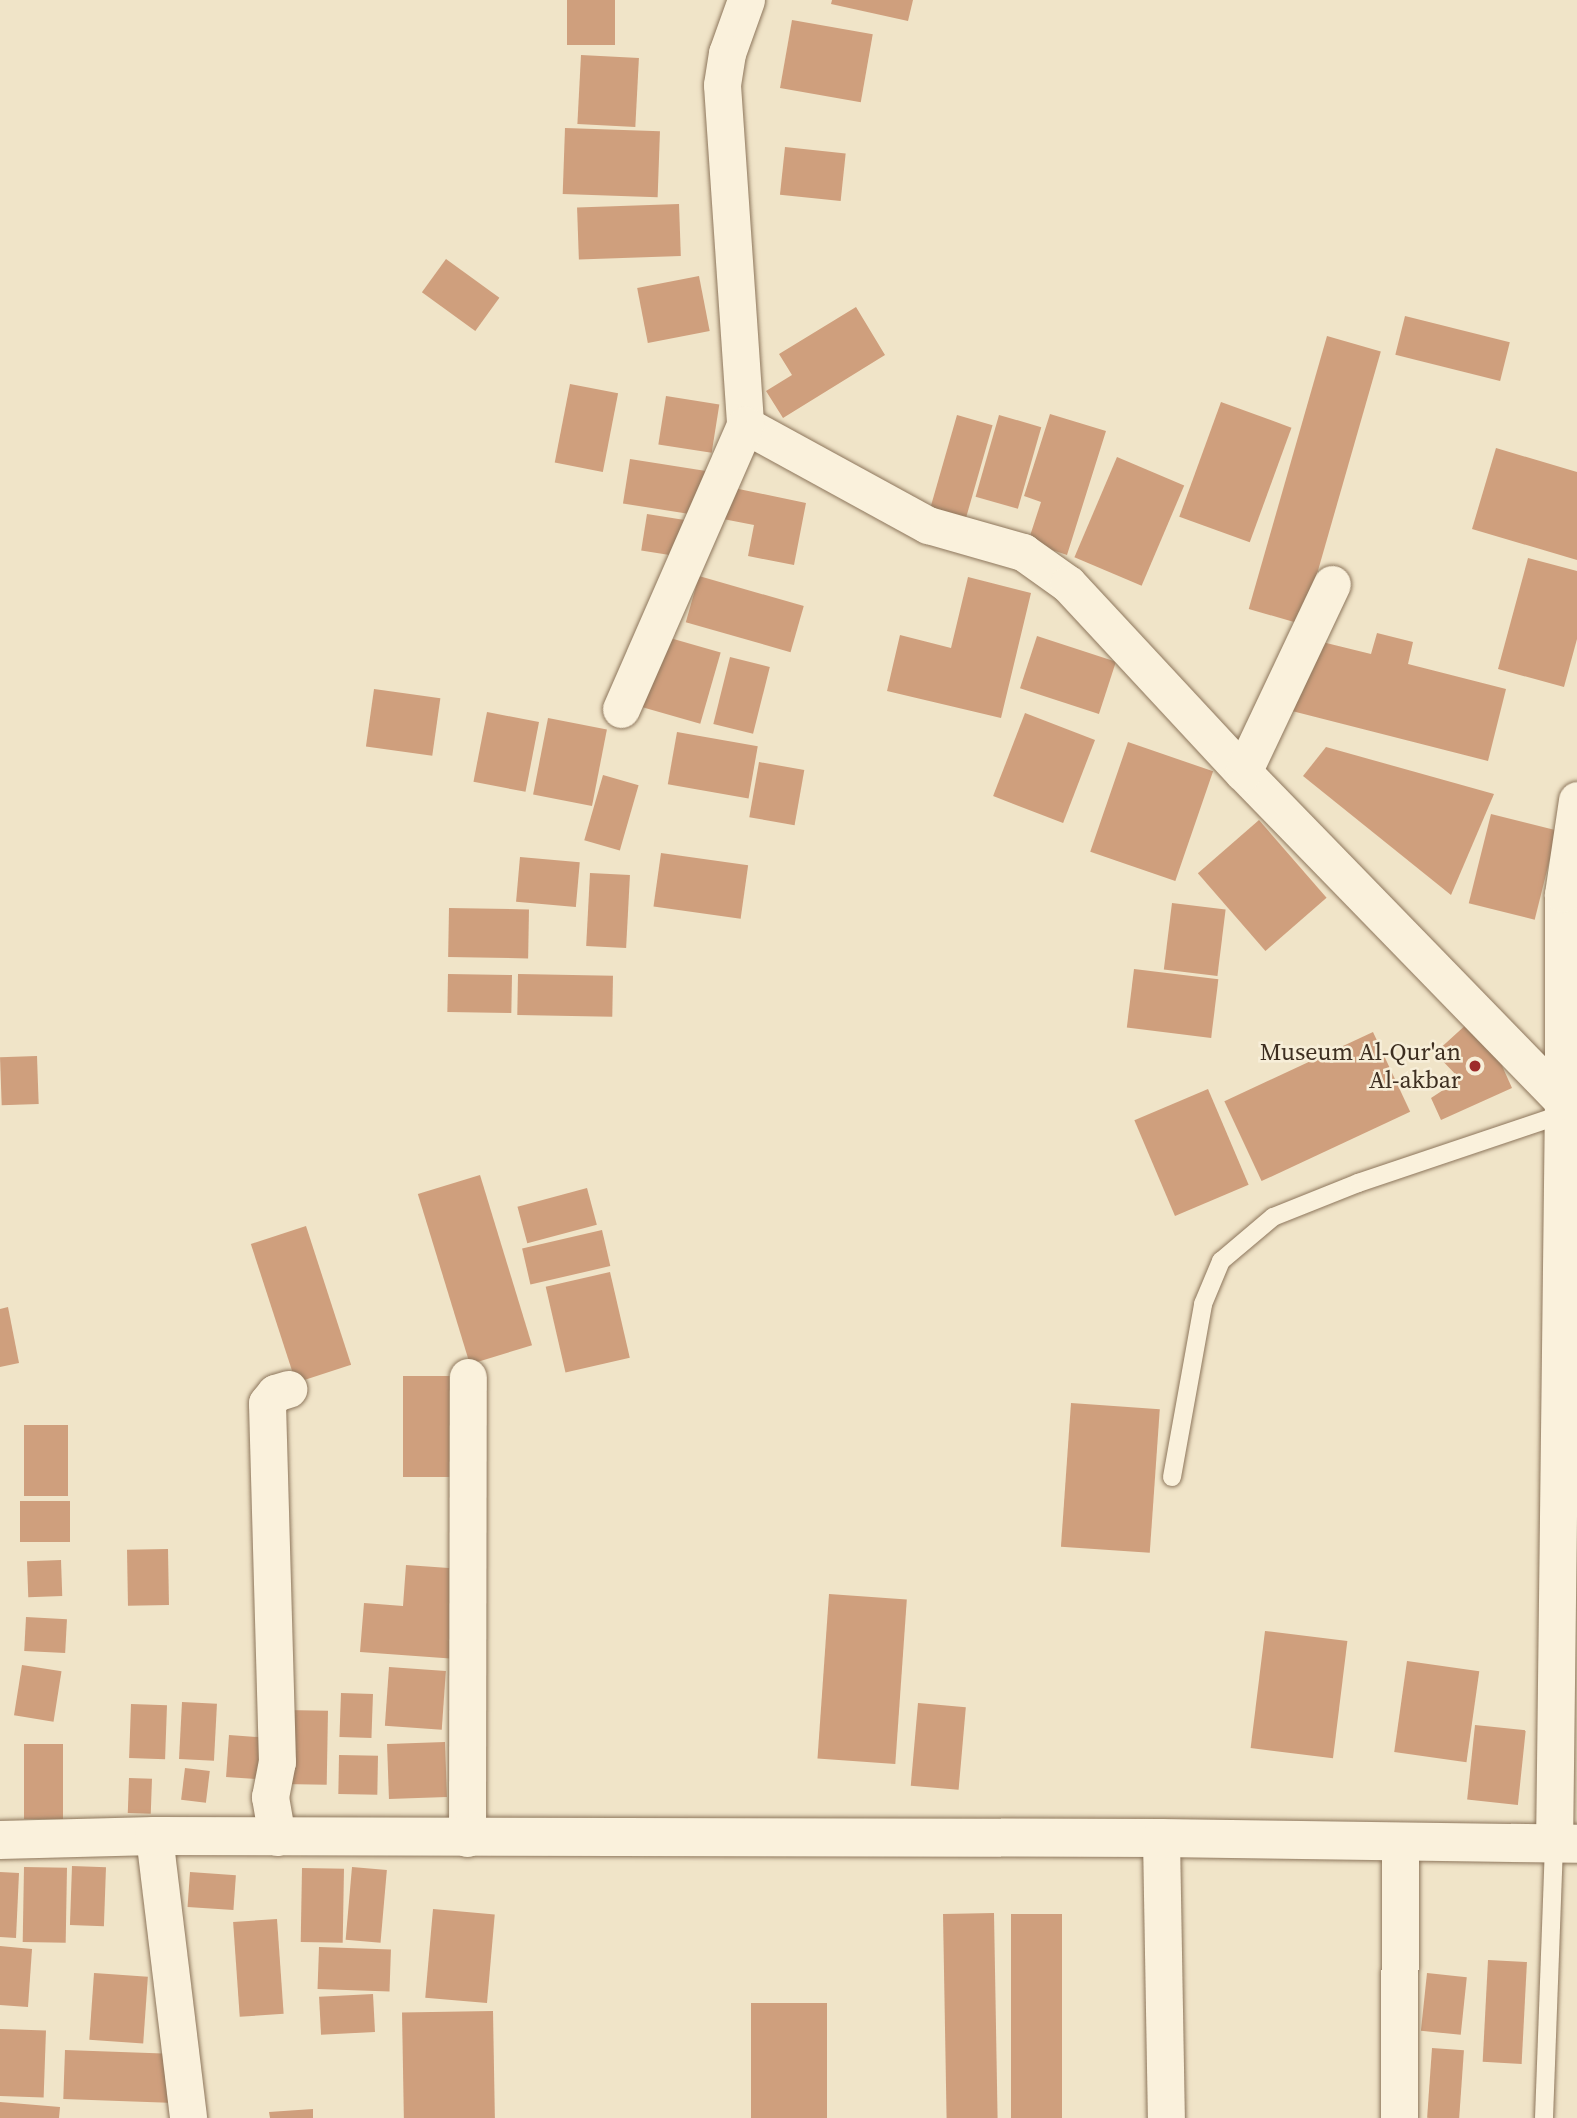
<!DOCTYPE html>
<style>
body{margin:0}
#map{position:relative;width:1577px;height:2118px;overflow:hidden;background:#f0e4c8;font-family:"Source Serif 4",serif}
div>[style]{position:absolute}
.building>*{inset:0;background:#cf9f7d;transform-origin:0 0}
.roads{filter:drop-shadow(0 0 2px #8d765c) drop-shadow(0 0 2px #8d765c)}
.lane>*{height:18px;margin:-9px;padding:0 9px;transform-origin:9px;border-radius:9px;background:#faf1dc}
.street>*{height:37px;margin:-18.5px;padding:0 18.5px;transform-origin:18.5px;border-radius:18.5px;background:#faf1dc}
.secondary>*{height:38px;margin:-19px;padding:0 19px;transform-origin:19px;border-radius:19px;background:#faf1dc}
.dots>*{width:19px;height:19px;translate:-50% -50%;box-sizing:border-box;border:4px solid #f7eed8;border-radius:50%}
span{translate:-50% -50%;white-space:nowrap;text-align:center;line-height:1.15;-webkit-text-stroke:5px #f7eed8;paint-order:stroke}
.poi-label{font-size:24px;color:#3d2e20}
.right{translate:-100% -50%;text-align:right}
</style>
<div id="map">
<div class="building">
<i style="left:567px;top:0;width:48px;height:45px"></i>
<i style="clip-path:polygon(832px 0,913px 0,908px 21px,831px 4px)"></i>
<i style="left:792px;top:20px;width:82px;height:69px;rotate:10deg"></i>
<i style="left:581px;top:55px;width:58px;height:69px;rotate:3deg"></i>
<i style="left:565px;top:128px;width:95px;height:66px;rotate:2deg"></i>
<i style="left:785px;top:147px;width:61px;height:48px;rotate:6deg"></i>
<i style="left:679px;top:204px;width:52px;height:102px;rotate:88deg"></i>
<i style="left:446px;top:259px;width:66px;height:41px;rotate:36deg"></i>
<i style="left:699px;top:276px;width:56px;height:63px;rotate:79deg"></i>
<i style="clip-path:polygon(856px 307px,885px 355px,783px 418px,766px 391px,792px 375px,779px 354px)"></i>
<i style="left:1405px;top:316px;width:108px;height:40px;rotate:14deg"></i>
<i style="left:1327px;top:336px;width:56px;height:284px;rotate:16deg"></i>
<i style="left:570px;top:384px;width:49px;height:80px;rotate:11deg"></i>
<i style="left:666px;top:396px;width:54px;height:49px;rotate:9deg"></i>
<i style="left:1221px;top:402px;width:75px;height:122px;rotate:20deg"></i>
<i style="clip-path:polygon(1050px 414px,1106px 431px,1067px 555px,1028px 542px,1041px 502px,1024px 496px)"></i>
<i style="left:957px;top:415px;width:37px;height:101px;rotate:16deg"></i>
<i style="left:999px;top:415px;width:44px;height:85px;rotate:16deg"></i>
<i style="clip-path:polygon(1496px 448px,1577px 472px,1577px 560px,1472px 529px)"></i>
<i style="left:1117px;top:457px;width:73px;height:109px;rotate:23deg"></i>
<i style="left:630px;top:459px;width:77px;height:45px;rotate:9deg"></i>
<i style="clip-path:polygon(729px 487px,806px 503px,794px 565px,748px 556px,754px 525px,723px 519px)"></i>
<i style="left:647px;top:514px;width:43px;height:37px;rotate:9deg"></i>
<i style="clip-path:polygon(1528px 558px,1577px 571px,1577px 639px,1564px 687px,1498px 669px)"></i>
<i style="left:699px;top:576px;width:109px;height:48px;rotate:16deg"></i>
<i style="clip-path:polygon(968px 577px,1031px 593px,1001px 718px,887px 691px,900px 635px,951px 648px)"></i>
<i style="clip-path:polygon(1377px 633px,1413px 642px,1408px 664px,1506px 689px,1488px 761px,1292px 711px,1310px 639px,1371px 654px)"></i>
<i style="left:663px;top:636px;width:60px;height:74px;rotate:16deg"></i>
<i style="left:1037px;top:636px;width:83px;height:55px;rotate:18deg"></i>
<i style="left:730px;top:657px;width:41px;height:69px;rotate:14deg"></i>
<i style="left:374px;top:689px;width:67px;height:58px;rotate:8deg"></i>
<i style="left:487px;top:712px;width:53px;height:71px;rotate:11deg"></i>
<i style="left:1025px;top:713px;width:75px;height:89px;rotate:21deg"></i>
<i style="left:548px;top:718px;width:60px;height:78px;rotate:11deg"></i>
<i style="left:677px;top:732px;width:82px;height:53px;rotate:10deg"></i>
<i style="left:1128px;top:742px;width:90px;height:116px;rotate:19deg"></i>
<i style="clip-path:polygon(1326px 747px,1494px 794px,1451px 895px,1303px 776px)"></i>
<i style="left:759px;top:762px;width:46px;height:56px;rotate:10deg"></i>
<i style="left:603px;top:775px;width:37px;height:68px;rotate:16deg"></i>
<i style="left:1491px;top:814px;width:68px;height:92px;rotate:14deg"></i>
<i style="left:1259px;top:820px;width:103px;height:81px;rotate:49deg"></i>
<i style="left:661px;top:853px;width:88px;height:54px;rotate:8deg"></i>
<i style="left:520px;top:857px;width:60px;height:45px;rotate:5deg"></i>
<i style="left:590px;top:873px;width:40px;height:73px;rotate:3deg"></i>
<i style="left:1172px;top:903px;width:54px;height:67px;rotate:7deg"></i>
<i style="left:449px;top:908px;width:80px;height:49px;rotate:1deg"></i>
<i style="left:1134px;top:969px;width:85px;height:59px;rotate:7deg"></i>
<i style="left:448px;top:974px;width:64px;height:38px;rotate:1deg"></i>
<i style="left:518px;top:974px;width:95px;height:41px;rotate:1deg"></i>
<i style="clip-path:polygon(1469px 1022px,1491px 1041px,1512px 1088px,1441px 1120px,1431px 1098px,1460px 1079px,1435px 1053px)"></i>
<i style="left:1373px;top:1032px;width:88px;height:164px;rotate:65deg"></i>
<i style="left:37px;top:1056px;width:48px;height:37px;rotate:88deg"></i>
<i style="left:1208px;top:1089px;width:104px;height:80px;rotate:67deg"></i>
<i style="left:480px;top:1175px;width:178px;height:65px;rotate:73deg"></i>
<i style="left:587px;top:1188px;width:38px;height:72px;rotate:75deg"></i>
<i style="left:306px;top:1226px;width:146px;height:58px;rotate:72deg"></i>
<i style="left:602px;top:1230px;width:37px;height:82px;rotate:77deg"></i>
<i style="left:610px;top:1272px;width:88px;height:66px;rotate:77deg"></i>
<i style="clip-path:polygon(8px 1307px,19px 1363px,0 1367px,0 1309px)"></i>
<i style="left:403px;top:1376px;width:52px;height:101px"></i>
<i style="left:1071px;top:1403px;width:89px;height:144px;rotate:4deg"></i>
<i style="left:24px;top:1425px;width:44px;height:71px"></i>
<i style="left:20px;top:1501px;width:50px;height:41px"></i>
<i style="left:168px;top:1549px;width:56px;height:41px;rotate:89deg"></i>
<i style="left:61px;top:1560px;width:36px;height:34px;rotate:88deg"></i>
<i style="clip-path:polygon(406px 1565px,463px 1569px,457px 1659px,360px 1652px,364px 1603px,403px 1606px)"></i>
<i style="left:829px;top:1594px;width:78px;height:165px;rotate:4deg"></i>
<i style="left:26px;top:1617px;width:41px;height:34px;rotate:3deg"></i>
<i style="left:1265px;top:1631px;width:83px;height:118px;rotate:7deg"></i>
<i style="left:1407px;top:1661px;width:73px;height:92px;rotate:8deg"></i>
<i style="left:22px;top:1665px;width:40px;height:51px;rotate:9deg"></i>
<i style="left:389px;top:1667px;width:57px;height:59px;rotate:4deg"></i>
<i style="left:341px;top:1693px;width:32px;height:44px;rotate:2deg"></i>
<i style="left:182px;top:1702px;width:35px;height:57px;rotate:3deg"></i>
<i style="left:918px;top:1703px;width:48px;height:83px;rotate:5deg"></i>
<i style="left:131px;top:1704px;width:36px;height:54px;rotate:2deg"></i>
<i style="left:284px;top:1710px;width:44px;height:74px;rotate:1deg"></i>
<i style="left:1475px;top:1725px;width:51px;height:75px;rotate:6deg"></i>
<i style="left:229px;top:1735px;width:44px;height:42px;rotate:4deg"></i>
<i style="left:445px;top:1742px;width:55px;height:58px;rotate:88deg"></i>
<i style="left:24px;top:1744px;width:39px;height:75px"></i>
<i style="left:339px;top:1755px;width:39px;height:39px;rotate:1deg"></i>
<i style="left:185px;top:1768px;width:25px;height:32px;rotate:7deg"></i>
<i style="left:129px;top:1778px;width:23px;height:35px;rotate:2deg"></i>
<i style="left:72px;top:1866px;width:34px;height:59px;rotate:2deg"></i>
<i style="left:24px;top:1867px;width:43px;height:75px;rotate:1deg"></i>
<i style="left:352px;top:1867px;width:35px;height:73px;rotate:5deg"></i>
<i style="left:302px;top:1868px;width:42px;height:74px;rotate:1deg"></i>
<i style="clip-path:polygon(0 1872px,19px 1873px,16px 1938px,0 1937px)"></i>
<i style="left:190px;top:1872px;width:46px;height:35px;rotate:4deg"></i>
<i style="left:433px;top:1909px;width:62px;height:89px;rotate:5deg"></i>
<i style="left:994px;top:1913px;width:205px;height:51px;rotate:89deg"></i>
<i style="left:1011px;top:1914px;width:51px;height:204px"></i>
<i style="left:277px;top:1919px;width:95px;height:44px;rotate:86deg"></i>
<i style="clip-path:polygon(0 1946px,32px 1949px,28px 2007px,0 2005px)"></i>
<i style="left:319px;top:1947px;width:72px;height:42px;rotate:2deg"></i>
<i style="left:1488px;top:1960px;width:39px;height:102px;rotate:3deg"></i>
<i style="left:94px;top:1973px;width:54px;height:67px;rotate:4deg"></i>
<i style="left:1427px;top:1973px;width:40px;height:58px;rotate:6deg"></i>
<i style="left:373px;top:1994px;width:38px;height:54px;rotate:87deg"></i>
<i style="left:751px;top:2003px;width:76px;height:115px"></i>
<i style="left:493px;top:2011px;width:107px;height:91px;rotate:89deg"></i>
<i style="left:0;top:2029px;width:46px;height:67px;rotate:2deg"></i>
<i style="left:1432px;top:2048px;width:32px;height:70px;rotate:4deg"></i>
<i style="left:65px;top:2050px;width:105px;height:49px;rotate:2deg"></i>
<i style="clip-path:polygon(0 2102px,60px 2107px,59px 2118px,0 2118px)"></i>
<i style="clip-path:polygon(313px 2109px,313px 2118px,270px 2118px,269px 2112px)"></i>
</div>
<div class="roads">
<div class="lane">
<i style="left:1172px;top:1477px;width:176px;rotate:-79.8deg"></i>
<i style="left:1203px;top:1304px;width:47px;rotate:-67.3deg"></i>
<i style="left:1221px;top:1261px;width:68px;rotate:-40.2deg"></i>
<i style="left:1273px;top:1217px;width:92px;rotate:-21.8deg"></i>
<i style="left:1358px;top:1183px;width:216px;rotate:-18.6deg"></i>
<i style="left:1544px;top:2118px;width:275px;rotate:-87.9deg"></i>
</div>
<div class="street">
<i style="left:746px;top:0;width:56px;rotate:109.7deg"></i>
<i style="left:727px;top:53px;width:32px;rotate:99deg"></i>
<i style="left:722px;top:85px;width:341px;rotate:86.1deg"></i>
<i style="left:745px;top:425px;width:209px;rotate:28.7deg"></i>
<i style="left:928px;top:525px;width:99px;rotate:15.9deg"></i>
<i style="left:1023px;top:552px;width:55px;rotate:35.4deg"></i>
<i style="left:1068px;top:584px;width:257px;rotate:47.1deg"></i>
<i style="left:1243px;top:772px;width:459px;rotate:45.8deg"></i>
<i style="left:1563px;top:1101px;width:742px;rotate:90.69deg"></i>
<i style="left:621px;top:709px;width:310px;rotate:-66.4deg"></i>
<i style="left:1243px;top:772px;width:208px;rotate:-64.7deg"></i>
<i style="left:1563px;top:1101px;width:207px;rotate:-90deg"></i>
<i style="left:1563px;top:894px;width:95px;rotate:-81.5deg"></i>
<i style="left:154px;top:1836px;width:284px;rotate:83.1deg"></i>
<i style="left:277px;top:1837px;width:41px;rotate:-99.9deg"></i>
<i style="left:270px;top:1797px;width:36px;rotate:-79deg"></i>
<i style="left:277px;top:1762px;width:359px;rotate:-91.6deg"></i>
<i style="left:267px;top:1403px;width:13px;rotate:-51deg"></i>
<i style="left:275px;top:1393px;width:14px;rotate:-17deg"></i>
<i style="left:467px;top:1838px;width:461px;rotate:-89.9deg"></i>
<i style="left:1161px;top:1838px;width:280px;rotate:89deg"></i>
<i style="left:1399px;top:2118px;width:275px;rotate:-89.8deg"></i>
</div>
<div class="secondary">
<i style="left:0;top:1840px;width:154px;rotate:-1.5deg"></i>
<i style="left:154px;top:1836px;width:1007px;rotate:0.11deg"></i>
<i style="left:1161px;top:1838px;width:416px;rotate:0.8deg"></i>
</div>
</div>
<div class="dots">
<i style="left:1475px;top:1066px;background:#9e2a2b"></i>
</div>
<div class="poi-label">
<span class="right" style="left:1461px;top:1066px">Museum Al-Qur'an<br>Al-akbar</span>
</div>
</div>
